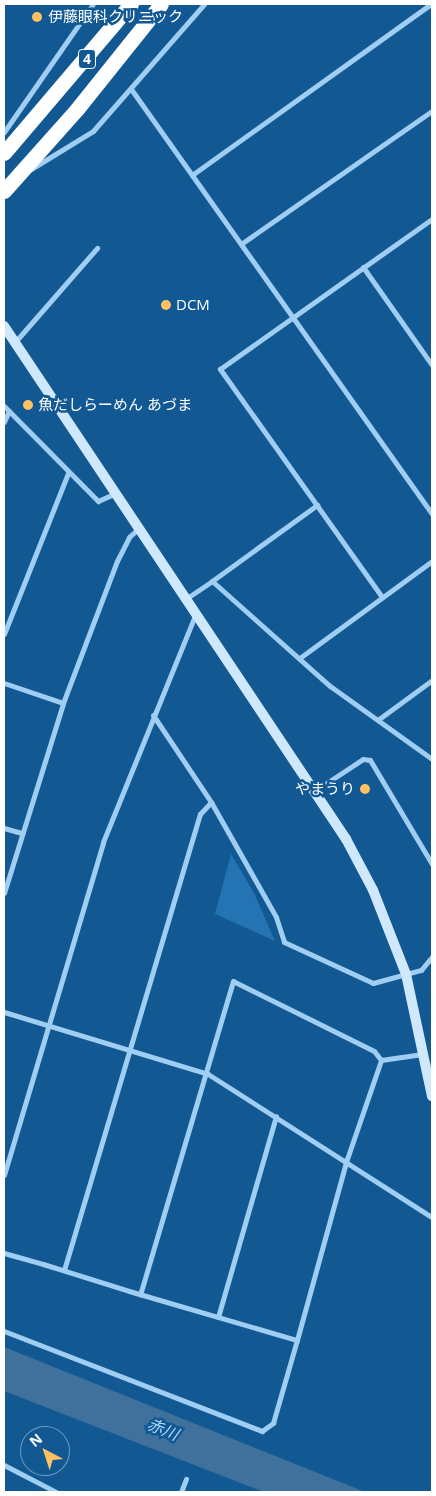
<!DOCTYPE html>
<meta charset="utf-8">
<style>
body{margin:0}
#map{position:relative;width:436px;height:1496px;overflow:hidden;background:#125994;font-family:"Open Sans","Noto Sans JP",sans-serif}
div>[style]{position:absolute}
.green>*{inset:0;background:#2473b3}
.water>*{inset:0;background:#3f719c}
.street>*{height:5px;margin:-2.5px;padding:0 2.5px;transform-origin:2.5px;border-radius:2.5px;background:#a0cef3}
.secondary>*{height:10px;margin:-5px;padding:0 5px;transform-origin:5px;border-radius:5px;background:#cfe8fc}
.highway>*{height:15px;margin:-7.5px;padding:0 7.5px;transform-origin:7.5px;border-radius:7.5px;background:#fff}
.dots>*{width:14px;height:14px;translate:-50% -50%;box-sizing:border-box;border:2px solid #125994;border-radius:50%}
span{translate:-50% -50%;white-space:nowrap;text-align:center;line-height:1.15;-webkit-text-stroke:5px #125994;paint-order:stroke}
.shield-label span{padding:1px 4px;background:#125994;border:1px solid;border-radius:4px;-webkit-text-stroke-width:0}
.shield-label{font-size:14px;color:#fff;font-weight:700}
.poi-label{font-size:15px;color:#fff}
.left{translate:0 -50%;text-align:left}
.right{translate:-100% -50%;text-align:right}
.water-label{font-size:16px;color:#acd8f9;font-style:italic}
.frame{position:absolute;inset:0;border:5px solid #fff;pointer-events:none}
.north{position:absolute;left:20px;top:1426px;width:50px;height:50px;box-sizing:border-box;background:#125994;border:1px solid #719bbf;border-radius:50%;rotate:320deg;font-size:14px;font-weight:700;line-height:20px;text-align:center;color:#fff}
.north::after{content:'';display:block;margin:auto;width:18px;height:22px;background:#ffc162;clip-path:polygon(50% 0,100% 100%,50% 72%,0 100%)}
</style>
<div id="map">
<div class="green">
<i style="clip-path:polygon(231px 854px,254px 893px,275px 941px,215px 914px)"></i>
</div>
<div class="water">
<i style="clip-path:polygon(4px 1347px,365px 1492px,264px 1492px,4px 1391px)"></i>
</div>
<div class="street">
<i style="left:131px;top:89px;width:521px;rotate:54.69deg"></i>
<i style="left:4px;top:132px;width:156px;rotate:-55.2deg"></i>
<i style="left:31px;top:169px;width:73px;rotate:-31.5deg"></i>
<i style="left:93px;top:131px;width:169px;rotate:-48.8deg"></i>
<i style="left:192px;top:175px;width:294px;rotate:-35.6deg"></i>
<i style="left:241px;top:244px;width:233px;rotate:-34.9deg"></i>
<i style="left:363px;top:267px;width:120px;rotate:54.9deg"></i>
<i style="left:15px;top:342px;width:125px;rotate:-48.9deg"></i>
<i style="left:4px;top:406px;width:134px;rotate:45.3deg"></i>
<i style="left:98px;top:501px;width:20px;rotate:-24deg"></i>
<i style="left:4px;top:422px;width:12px;rotate:-66deg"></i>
<i style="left:212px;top:581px;width:130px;rotate:-35.9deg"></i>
<i style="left:382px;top:597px;width:280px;rotate:-125.4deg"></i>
<i style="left:220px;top:369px;width:260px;rotate:-35.3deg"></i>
<i style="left:187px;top:598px;width:30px;rotate:-34deg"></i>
<i style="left:212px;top:581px;width:158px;rotate:41.7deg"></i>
<i style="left:330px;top:686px;width:125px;rotate:35.6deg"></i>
<i style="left:4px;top:634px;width:173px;rotate:-68.3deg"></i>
<i style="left:301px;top:657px;width:162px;rotate:-36.2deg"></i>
<i style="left:4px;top:683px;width:62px;rotate:18.7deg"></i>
<i style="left:153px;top:715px;width:105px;rotate:56.3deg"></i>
<i style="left:211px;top:802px;width:132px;rotate:60.5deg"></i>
<i style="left:276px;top:917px;width:26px;rotate:72deg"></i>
<i style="left:284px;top:942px;width:98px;rotate:24.7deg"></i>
<i style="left:373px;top:983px;width:50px;rotate:-15.2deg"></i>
<i style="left:421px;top:970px;width:17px;rotate:-50deg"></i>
<i style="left:379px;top:719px;width:66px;rotate:-36.3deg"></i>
<i style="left:316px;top:790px;width:56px;rotate:-33.4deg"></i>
<i style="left:363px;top:759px;width:7px;rotate:8deg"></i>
<i style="left:370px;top:760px;width:121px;rotate:59.2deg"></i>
<i style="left:4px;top:828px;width:19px;rotate:16deg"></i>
<i style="left:4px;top:893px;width:199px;rotate:-72.7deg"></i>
<i style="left:63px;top:703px;width:152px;rotate:-69.2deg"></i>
<i style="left:117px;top:561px;width:27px;rotate:-63deg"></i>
<i style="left:129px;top:537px;width:13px;rotate:-42deg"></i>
<i style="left:4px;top:1012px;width:213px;rotate:16.9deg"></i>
<i style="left:208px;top:1074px;width:266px;rotate:32.6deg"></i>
<i style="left:381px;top:1060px;width:42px;rotate:-8.1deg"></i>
<i style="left:4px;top:1175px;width:347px;rotate:-73.4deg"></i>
<i style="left:103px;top:842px;width:247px;rotate:-67.9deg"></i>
<i style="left:4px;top:1253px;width:41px;rotate:15.8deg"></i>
<i style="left:43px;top:1264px;width:90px;rotate:17.4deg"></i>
<i style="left:129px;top:1291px;width:175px;rotate:16.3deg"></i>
<i style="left:297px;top:1340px;width:188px;rotate:-74.6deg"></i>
<i style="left:347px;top:1159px;width:105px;rotate:-71deg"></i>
<i style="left:381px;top:1060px;width:11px;rotate:-128deg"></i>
<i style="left:374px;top:1051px;width:157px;rotate:-153.6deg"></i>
<i style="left:233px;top:981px;width:327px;rotate:106.5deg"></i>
<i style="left:64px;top:1270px;width:476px;rotate:-73.4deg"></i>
<i style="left:200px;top:814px;width:16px;rotate:-47deg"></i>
<i style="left:218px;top:1317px;width:209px;rotate:-73.9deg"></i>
<i style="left:4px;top:1331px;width:277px;rotate:21.2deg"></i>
<i style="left:262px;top:1431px;width:14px;rotate:-36deg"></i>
<i style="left:273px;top:1423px;width:86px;rotate:-73.9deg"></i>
<i style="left:4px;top:1465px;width:59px;rotate:27.4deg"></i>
<i style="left:181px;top:1492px;width:14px;rotate:-69deg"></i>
</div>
<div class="secondary">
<i style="left:4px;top:326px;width:617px;rotate:56.31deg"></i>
<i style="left:346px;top:839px;width:58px;rotate:62.1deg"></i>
<i style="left:373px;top:890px;width:90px;rotate:68.6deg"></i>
<i style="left:406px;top:974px;width:125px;rotate:78deg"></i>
</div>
<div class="highway">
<i style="left:4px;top:153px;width:196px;rotate:-49.6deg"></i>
<i style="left:4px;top:191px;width:110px;rotate:-48.3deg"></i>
<i style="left:77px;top:109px;width:134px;rotate:-51.3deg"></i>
</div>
<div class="dots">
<i style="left:37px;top:17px;background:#ffc162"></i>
<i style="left:166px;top:305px;background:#ffc162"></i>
<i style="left:28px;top:405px;background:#ffc162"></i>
<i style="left:365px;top:789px;background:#ffc162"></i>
</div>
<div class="shield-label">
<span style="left:87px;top:59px">4</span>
</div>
<div class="poi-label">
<span class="left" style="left:48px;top:17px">伊藤眼科クリニック</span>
<span class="left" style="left:176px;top:305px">DCM</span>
<span class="left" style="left:38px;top:405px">魚だしらーめん あづま</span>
<span class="right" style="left:355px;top:789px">やまうり</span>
</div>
<div class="water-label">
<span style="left:163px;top:1429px;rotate:22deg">赤川</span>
</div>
<div class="frame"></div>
<div class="north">N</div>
</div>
